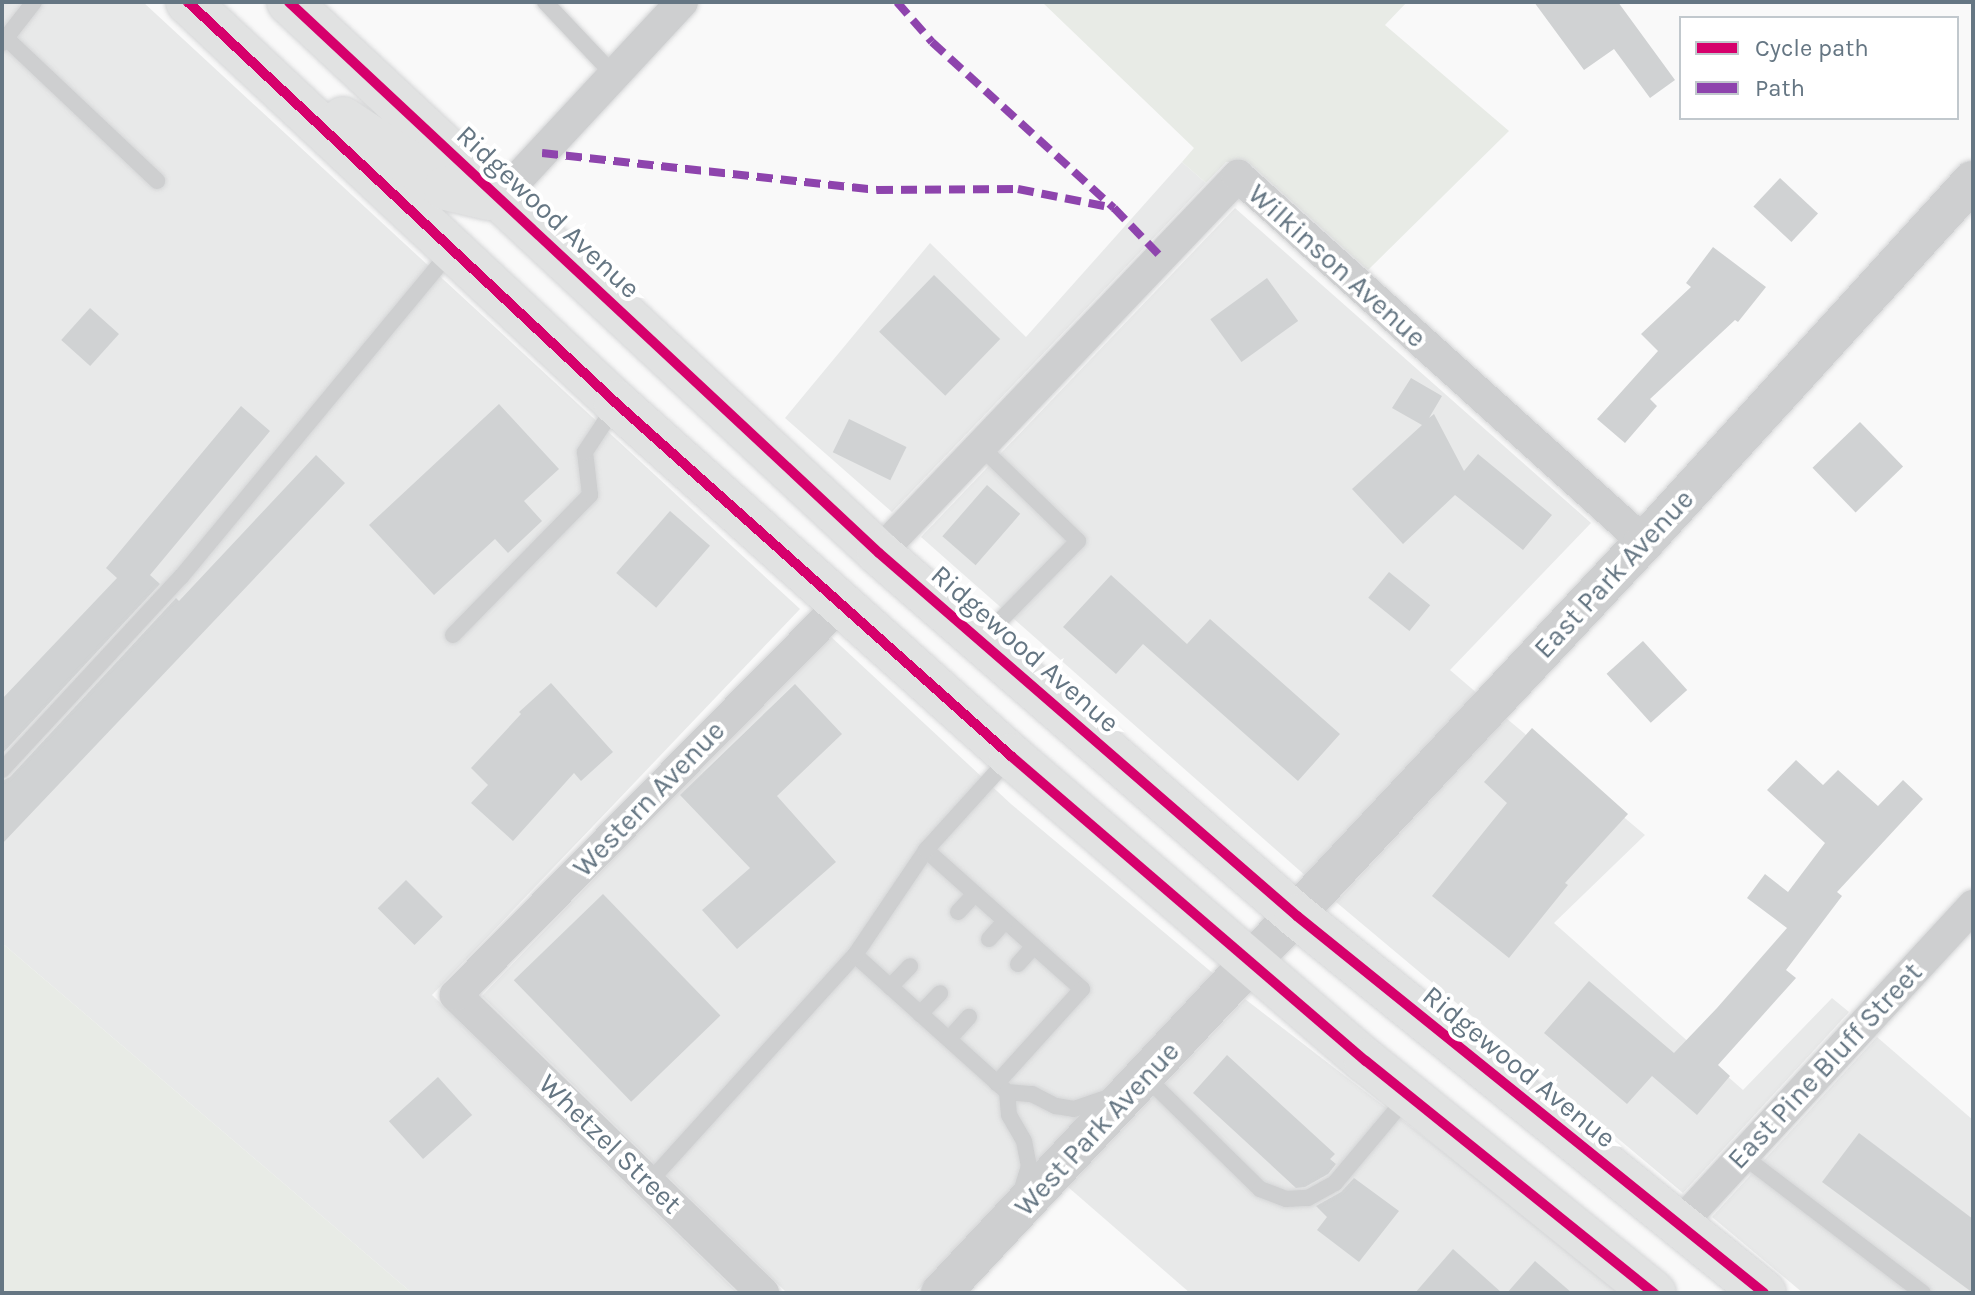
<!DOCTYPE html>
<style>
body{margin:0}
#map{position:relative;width:1975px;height:1295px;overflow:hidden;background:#f9f9f9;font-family:Karla,sans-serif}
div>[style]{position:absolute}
.built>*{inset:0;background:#e8e9e9}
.green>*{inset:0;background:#e8ebe6}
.building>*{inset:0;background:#d0d2d3;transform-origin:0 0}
.roads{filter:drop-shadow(0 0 2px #d5d6d7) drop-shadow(0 0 2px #d5d6d7)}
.service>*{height:16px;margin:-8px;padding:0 8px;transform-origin:8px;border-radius:8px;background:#cecfd0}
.minor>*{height:32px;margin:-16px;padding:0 16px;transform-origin:16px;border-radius:16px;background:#cecfd0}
.tertiary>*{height:40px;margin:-20px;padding:0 20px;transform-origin:20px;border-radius:20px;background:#cecfd0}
.primary>*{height:44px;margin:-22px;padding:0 22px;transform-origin:22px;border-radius:22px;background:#e1e2e2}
.quiet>*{height:8px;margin-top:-4px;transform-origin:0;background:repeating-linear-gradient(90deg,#8e44ad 0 16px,transparent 0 24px)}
.cycleway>*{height:10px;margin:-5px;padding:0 5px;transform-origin:5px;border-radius:5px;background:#d6006c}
span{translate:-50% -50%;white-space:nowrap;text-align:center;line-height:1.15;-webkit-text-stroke:8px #fff;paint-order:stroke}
.street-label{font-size:28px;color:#657683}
.frame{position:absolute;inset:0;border:4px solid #657683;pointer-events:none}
.legend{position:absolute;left:1679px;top:16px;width:280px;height:104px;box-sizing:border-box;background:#fff;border:2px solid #c1c8cd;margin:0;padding:10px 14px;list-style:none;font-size:24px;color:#657683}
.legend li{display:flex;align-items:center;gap:16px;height:40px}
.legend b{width:40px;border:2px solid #c1c8cd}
</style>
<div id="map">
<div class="built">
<i style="clip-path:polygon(2px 2px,143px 2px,800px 609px,432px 995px,738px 1293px,412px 1293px,2px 943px)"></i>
<i style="clip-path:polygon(1182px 162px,1206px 183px,892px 512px,785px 418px,930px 243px,1026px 337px)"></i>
<i style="clip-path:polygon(1235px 208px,1591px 523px,1450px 670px,1478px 694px,1307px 877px,921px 537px)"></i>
<i style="clip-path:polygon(828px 634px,1011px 804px,1215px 975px,915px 1293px,787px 1293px,482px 996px)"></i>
<i style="clip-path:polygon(1506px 718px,1645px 835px,1554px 923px,1743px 1090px,1832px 998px,1849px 1012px,1683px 1193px,1336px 902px)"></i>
<i style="clip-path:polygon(1245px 999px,1534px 1222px,1622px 1293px,1190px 1293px,1068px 1187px)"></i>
<i style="clip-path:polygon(1877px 1037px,1973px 1120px,1973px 1293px,1803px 1293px,1712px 1217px)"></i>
</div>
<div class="green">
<i style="clip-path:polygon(1042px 2px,1407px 2px,1385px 25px,1509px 131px,1368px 270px,1248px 162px,1226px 162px,1206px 183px,1182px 162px,1194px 148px)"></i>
<i style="clip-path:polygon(2px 943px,412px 1293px,2px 1293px)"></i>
</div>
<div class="building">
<i style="clip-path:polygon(1534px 2px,1618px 2px,1675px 80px,1650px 98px,1614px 49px,1584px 70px)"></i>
<i style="left:1780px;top:178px;width:52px;height:39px;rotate:43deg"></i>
<i style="clip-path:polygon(1713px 247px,1766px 287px,1738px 322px,1735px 320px,1650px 399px,1657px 406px,1625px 443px,1597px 419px,1658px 351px,1641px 334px,1691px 287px,1686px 283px)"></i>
<i style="left:934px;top:275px;width:92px;height:79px;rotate:44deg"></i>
<i style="left:1267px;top:278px;width:53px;height:70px;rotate:54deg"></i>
<i style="left:90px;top:308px;width:39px;height:43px;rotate:42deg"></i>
<i style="clip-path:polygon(1411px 378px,1442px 396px,1429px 418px,1434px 414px,1464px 471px,1478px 454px,1552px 515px,1523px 550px,1455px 495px,1403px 544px,1352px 489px,1422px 425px,1392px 408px)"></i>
<i style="clip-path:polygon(499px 404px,559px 469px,524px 501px,542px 521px,508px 553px,495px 539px,434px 595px,369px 525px)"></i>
<i style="clip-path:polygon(241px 406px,270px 431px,150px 575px,160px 584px,2px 754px,2px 699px,117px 578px,106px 568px)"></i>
<i style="left:849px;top:419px;width:64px;height:37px;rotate:26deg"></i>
<i style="left:1860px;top:422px;width:62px;height:66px;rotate:46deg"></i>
<i style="clip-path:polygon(316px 455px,345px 483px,2px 844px,2px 781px,10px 777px,176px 598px,179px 601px)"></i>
<i style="left:987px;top:485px;width:44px;height:68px;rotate:41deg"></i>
<i style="left:670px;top:511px;width:53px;height:82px;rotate:41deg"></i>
<i style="left:1389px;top:572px;width:53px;height:33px;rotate:39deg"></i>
<i style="clip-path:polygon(1111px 575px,1187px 644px,1210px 619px,1340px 734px,1298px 781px,1143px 644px,1116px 674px,1063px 627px)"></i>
<i style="left:1643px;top:641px;width:66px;height:49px;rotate:48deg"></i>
<i style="clip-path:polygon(551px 683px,613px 752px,581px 781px,574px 773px,513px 841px,471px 803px,488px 785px,471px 768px,521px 714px,519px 712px)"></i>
<i style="clip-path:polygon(795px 684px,842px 734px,777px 796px,836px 862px,737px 949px,702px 910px,750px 868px,680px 795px)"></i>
<i style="clip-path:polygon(1532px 728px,1628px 814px,1565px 883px,1568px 885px,1509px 958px,1432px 896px,1507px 803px,1484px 782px)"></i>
<i style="clip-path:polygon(1796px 760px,1823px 785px,1838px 770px,1878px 806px,1903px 780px,1923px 799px,1837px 892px,1842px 896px,1786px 970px,1796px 978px,1718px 1065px,1730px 1076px,1697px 1115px,1652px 1076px,1627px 1104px,1544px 1033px,1589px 981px,1674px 1053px,1717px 1008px,1787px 928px,1747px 898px,1765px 874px,1788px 892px,1825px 843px,1767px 790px)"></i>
<i style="left:406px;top:880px;width:52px;height:40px;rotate:45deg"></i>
<i style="left:603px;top:894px;width:169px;height:124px;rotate:46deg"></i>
<i style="clip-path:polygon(1227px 1055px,1335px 1154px,1330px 1159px,1336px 1164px,1328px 1174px,1305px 1187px,1296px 1188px,1193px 1093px)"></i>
<i style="left:438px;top:1077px;width:51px;height:66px;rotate:48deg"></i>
<i style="clip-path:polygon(1859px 1133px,1973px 1219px,1973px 1293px,1822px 1182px)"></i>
<i style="clip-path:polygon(1354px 1178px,1399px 1211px,1359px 1262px,1317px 1230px,1327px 1217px,1316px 1206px,1341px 1192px)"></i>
<i style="clip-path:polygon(1453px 1249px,1502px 1293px,1415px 1293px)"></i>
<i style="clip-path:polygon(1535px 1261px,1572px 1293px,1507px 1293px)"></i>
</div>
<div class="roads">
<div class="service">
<i style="left:545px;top:2px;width:100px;rotate:46.6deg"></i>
<i style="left:6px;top:38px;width:208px;rotate:43.4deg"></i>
<i style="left:2px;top:43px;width:52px;rotate:-52deg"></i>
<i style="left:981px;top:447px;width:135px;rotate:44.1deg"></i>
<i style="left:1078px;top:541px;width:139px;rotate:134.4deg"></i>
<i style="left:453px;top:635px;width:196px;rotate:-45.6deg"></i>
<i style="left:590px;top:495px;width:43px;rotate:-96.6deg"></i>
<i style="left:585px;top:452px;width:56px;rotate:-56.6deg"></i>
<i style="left:2px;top:770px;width:263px;rotate:-47.2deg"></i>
<i style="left:181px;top:577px;width:423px;rotate:-50.4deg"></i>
<i style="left:926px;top:850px;width:209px;rotate:41.7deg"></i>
<i style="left:1082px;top:989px;width:127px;rotate:132.1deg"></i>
<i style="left:958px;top:912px;width:25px;rotate:-47deg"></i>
<i style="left:989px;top:939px;width:24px;rotate:-48deg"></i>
<i style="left:855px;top:955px;width:205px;rotate:42deg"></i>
<i style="left:1007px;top:1092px;width:25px;rotate:5deg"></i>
<i style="left:1032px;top:1094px;width:27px;rotate:27deg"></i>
<i style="left:1056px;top:1106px;width:18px;rotate:9deg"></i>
<i style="left:1074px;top:1109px;width:37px;rotate:-19deg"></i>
<i style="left:1018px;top:964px;width:24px;rotate:-48deg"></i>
<i style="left:890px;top:987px;width:29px;rotate:-46deg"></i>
<i style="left:920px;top:1014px;width:29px;rotate:-46deg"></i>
<i style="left:949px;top:1039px;width:30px;rotate:-48deg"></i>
<i style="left:1143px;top:1078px;width:3px;rotate:-18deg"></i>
<i style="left:1146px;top:1077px;width:160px;rotate:44.5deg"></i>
<i style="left:1260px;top:1189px;width:28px;rotate:21deg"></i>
<i style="left:1286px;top:1199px;width:22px;rotate:-3deg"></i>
<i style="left:1308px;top:1198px;width:31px;rotate:-29deg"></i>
<i style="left:1335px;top:1183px;width:112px;rotate:-50.1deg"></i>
<i style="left:1007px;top:1092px;width:23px;rotate:85deg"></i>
<i style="left:1009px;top:1115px;width:30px;rotate:60deg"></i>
<i style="left:1024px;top:1141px;width:25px;rotate:79deg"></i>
<i style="left:1029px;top:1166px;width:24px;rotate:107deg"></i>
<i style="left:1743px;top:1156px;width:226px;rotate:37.3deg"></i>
<i style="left:649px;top:1182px;width:307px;rotate:-47.8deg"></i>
<i style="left:855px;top:955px;width:127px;rotate:-55.9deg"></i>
<i style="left:926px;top:850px;width:125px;rotate:-47.9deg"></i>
</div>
<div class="minor">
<i style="left:498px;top:200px;width:270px;rotate:-47.1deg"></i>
<i style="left:879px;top:553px;width:521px;rotate:-46.4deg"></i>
<i style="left:1238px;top:176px;width:547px;rotate:42.03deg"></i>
<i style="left:1677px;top:1227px;width:437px;rotate:-47.3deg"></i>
<i style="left:763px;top:1293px;width:428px;rotate:-135.9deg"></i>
<i style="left:456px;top:995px;width:550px;rotate:-45.44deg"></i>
</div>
<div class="tertiary">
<i style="left:941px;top:1293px;width:1029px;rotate:-46.89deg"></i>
<i style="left:1644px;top:542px;width:488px;rotate:-47.7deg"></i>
</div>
<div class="primary">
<i style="left:188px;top:2px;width:587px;rotate:43.13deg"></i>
<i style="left:616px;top:403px;width:530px;rotate:41.79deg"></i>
<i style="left:1011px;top:756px;width:468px;rotate:40.7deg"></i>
<i style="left:1366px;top:1061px;width:370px;rotate:38.9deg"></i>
<i style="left:289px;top:2px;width:807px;rotate:43.04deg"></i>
<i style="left:879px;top:553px;width:554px;rotate:40.97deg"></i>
<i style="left:1297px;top:916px;width:600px;rotate:38.91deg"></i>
<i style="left:343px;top:119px;width:124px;rotate:33.8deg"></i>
<i style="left:446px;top:188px;width:43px;rotate:13.4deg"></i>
</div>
</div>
<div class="quiet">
<i style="left:897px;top:2px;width:53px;rotate:48.8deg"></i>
<i style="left:932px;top:42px;width:246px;rotate:42.4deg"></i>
<i style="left:1114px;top:208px;width:68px;rotate:46.2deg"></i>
<i style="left:542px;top:153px;width:337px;rotate:6.3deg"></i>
<i style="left:877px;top:190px;width:141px;rotate:-0.4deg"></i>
<i style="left:1018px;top:189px;width:98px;rotate:11.2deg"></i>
</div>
<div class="cycleway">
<i style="left:188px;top:2px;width:587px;rotate:43.13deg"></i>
<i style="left:616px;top:403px;width:530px;rotate:41.79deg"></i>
<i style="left:1011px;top:756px;width:468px;rotate:40.7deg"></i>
<i style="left:1366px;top:1061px;width:370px;rotate:38.9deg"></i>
<i style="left:289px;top:2px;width:807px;rotate:43.04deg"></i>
<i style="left:879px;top:553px;width:554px;rotate:40.97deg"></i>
<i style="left:1297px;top:916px;width:600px;rotate:38.91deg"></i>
</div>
<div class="street-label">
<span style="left:548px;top:212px;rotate:43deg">Ridgewood Avenue</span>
<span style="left:1337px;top:266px;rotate:42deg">Wilkinson Avenue</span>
<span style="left:1614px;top:574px;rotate:-47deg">East Park Avenue</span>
<span style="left:1025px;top:649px;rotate:41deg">Ridgewood Avenue</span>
<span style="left:649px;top:799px;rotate:-46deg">Western Avenue</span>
<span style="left:1825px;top:1066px;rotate:-47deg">East Pine Bluff Street</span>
<span style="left:1519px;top:1067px;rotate:39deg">Ridgewood Avenue</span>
<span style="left:1097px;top:1129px;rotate:-47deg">West Park Avenue</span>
<span style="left:610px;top:1144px;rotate:44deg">Whetzel Street</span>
</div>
<div class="frame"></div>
<ul class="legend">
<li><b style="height:10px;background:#d6006c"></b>Cycle path</li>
<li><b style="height:10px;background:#8e44ad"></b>Path</li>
</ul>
</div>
